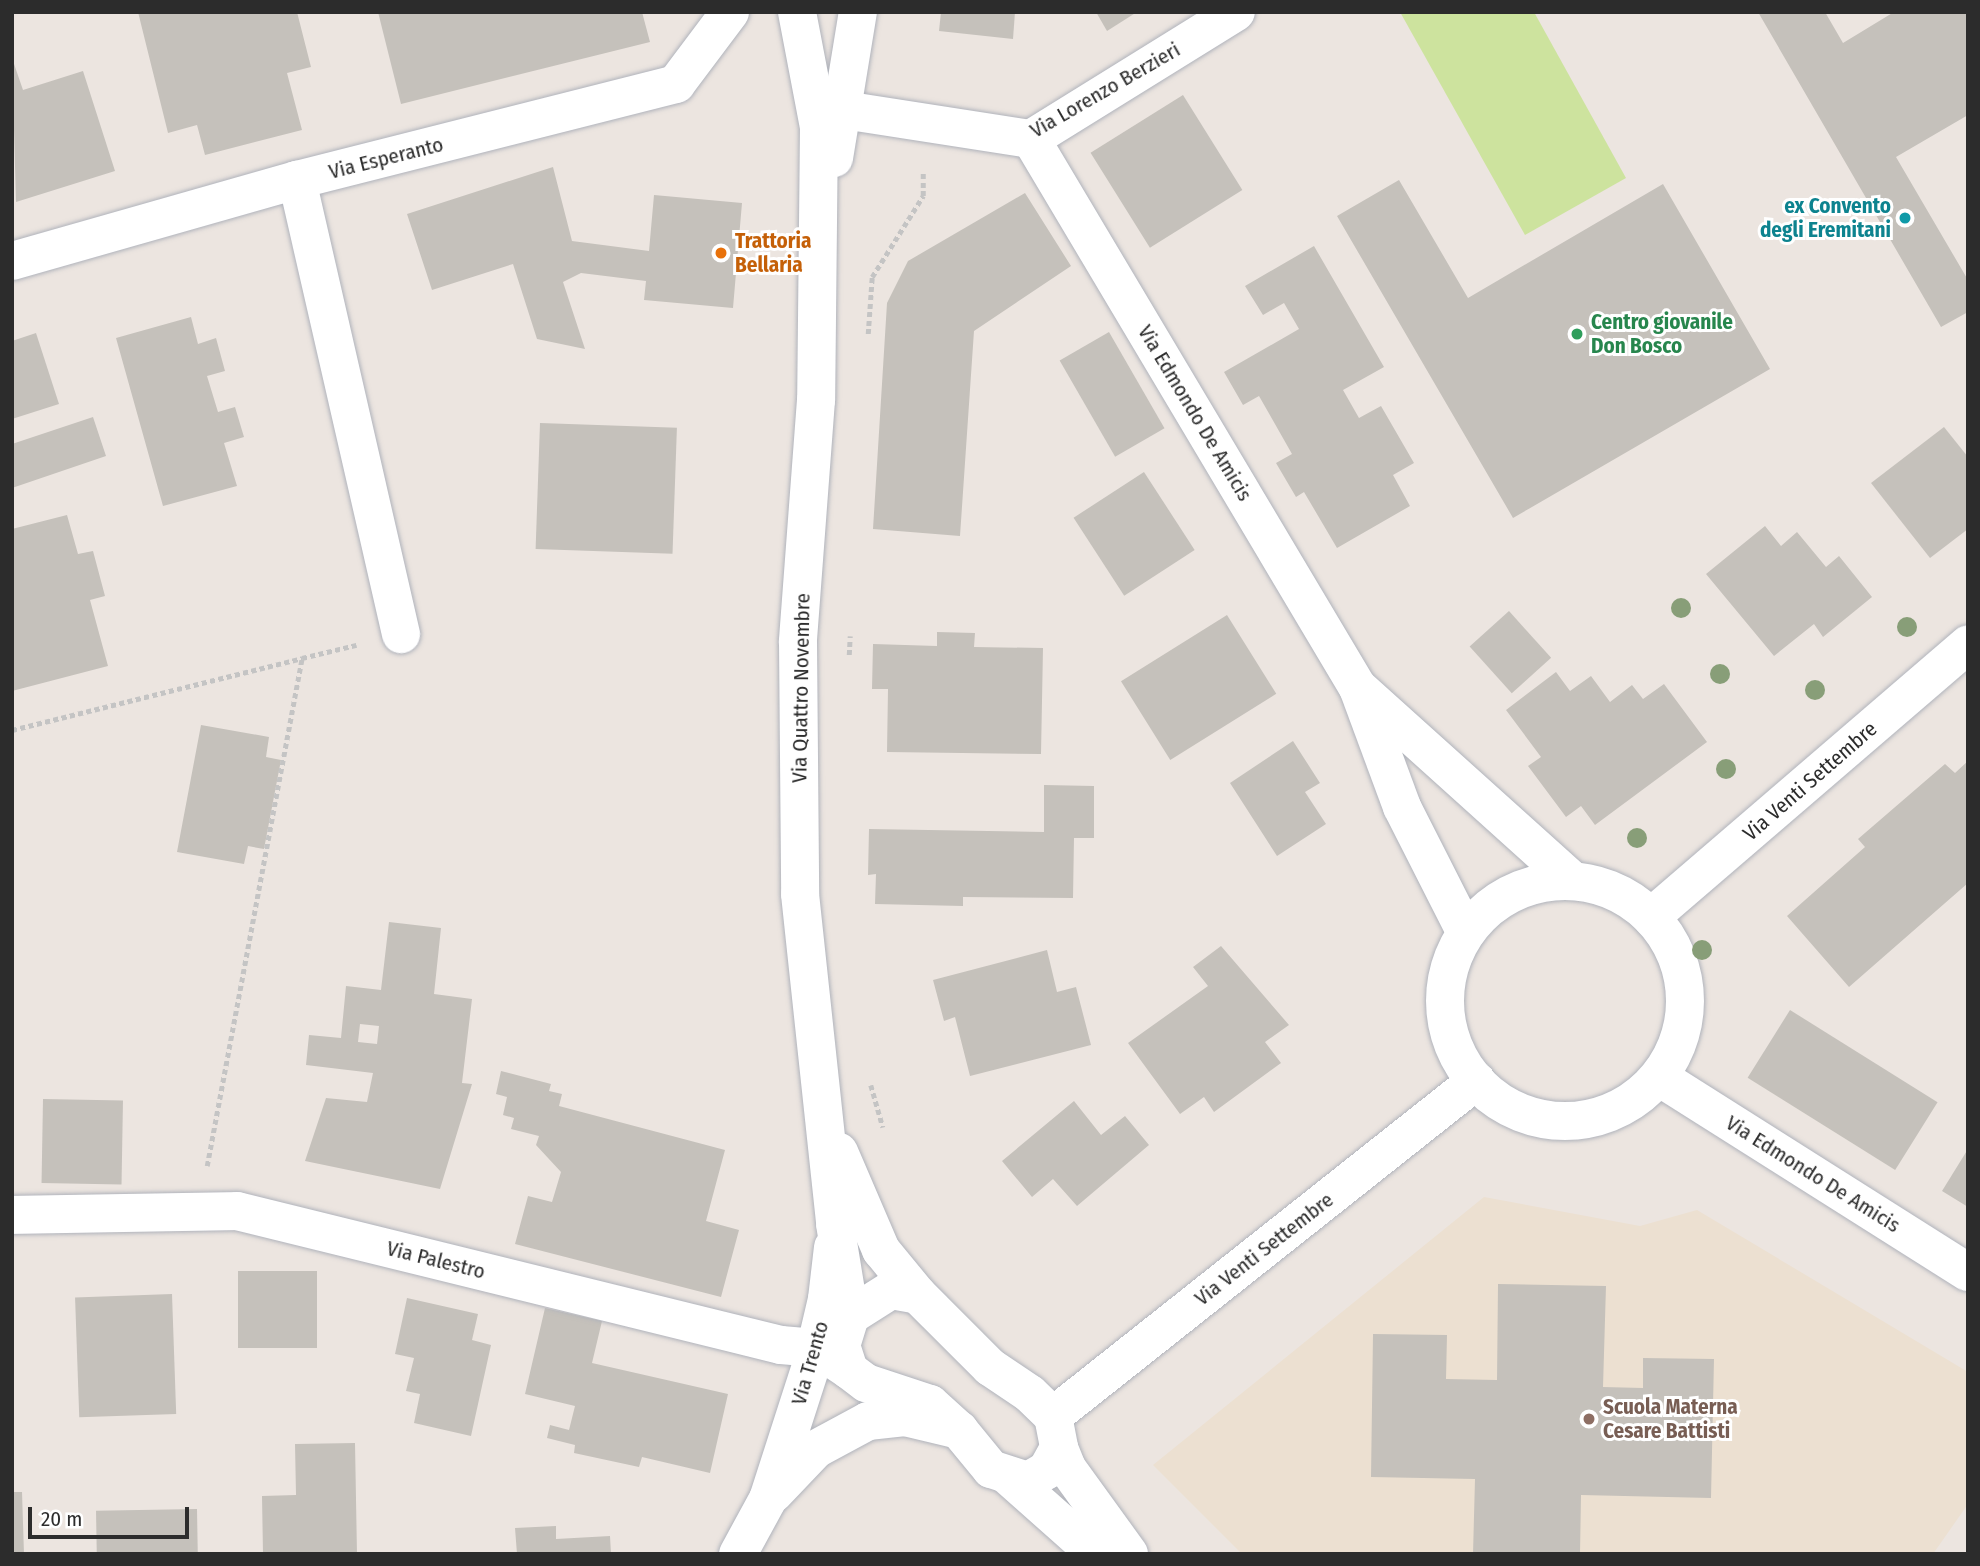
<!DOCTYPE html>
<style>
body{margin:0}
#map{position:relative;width:1980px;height:1566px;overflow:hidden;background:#ece5e0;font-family:"Fira Sans Condensed",sans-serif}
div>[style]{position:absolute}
.education>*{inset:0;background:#ece0d1}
.pitch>*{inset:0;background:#cde39e}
.building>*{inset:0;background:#c5c1bb;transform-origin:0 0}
.path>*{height:4.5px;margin-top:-2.25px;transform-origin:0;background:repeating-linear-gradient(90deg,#c4c4c4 0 5px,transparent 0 8.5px)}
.roads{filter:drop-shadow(0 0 2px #b0b3bb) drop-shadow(0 0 2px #b0b3bb)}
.minor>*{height:38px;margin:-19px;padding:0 19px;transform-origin:19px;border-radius:19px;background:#fff}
.minor>.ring{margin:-19px;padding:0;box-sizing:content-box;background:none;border:38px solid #fff;border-radius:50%}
.secondary>*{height:38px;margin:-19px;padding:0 19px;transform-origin:19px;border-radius:19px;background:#fff}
.trees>*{width:20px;height:20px;margin:-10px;border-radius:50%;background:#889e78}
.dots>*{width:19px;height:19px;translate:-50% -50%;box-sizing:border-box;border:4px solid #fff;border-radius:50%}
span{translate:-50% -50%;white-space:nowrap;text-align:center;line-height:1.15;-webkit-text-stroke:6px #fff;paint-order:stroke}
.street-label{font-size:21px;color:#2c2c2c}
.culture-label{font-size:21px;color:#0d838f;font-weight:700}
.right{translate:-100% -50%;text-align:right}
.food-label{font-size:21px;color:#c56008;font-weight:700}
.left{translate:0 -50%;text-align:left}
.leisure-label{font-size:21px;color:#27864d;font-weight:700}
.education-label{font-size:21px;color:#785e54;font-weight:700}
.frame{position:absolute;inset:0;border:14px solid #2c2c2c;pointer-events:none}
.scale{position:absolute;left:28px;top:1507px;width:161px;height:32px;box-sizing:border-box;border:4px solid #2c2c2c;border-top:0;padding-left:9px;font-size:21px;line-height:24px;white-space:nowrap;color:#2c2c2c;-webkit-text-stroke:5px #fff;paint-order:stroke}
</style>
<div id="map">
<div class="education">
<i style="clip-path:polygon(1484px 1197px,1640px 1226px,1697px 1210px,1968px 1372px,1968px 1504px,1933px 1554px,1242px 1554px,1153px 1465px)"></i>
</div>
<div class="pitch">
<i style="clip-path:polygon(1400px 12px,1534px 12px,1626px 178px,1525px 235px)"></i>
</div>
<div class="building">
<i style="clip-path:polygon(138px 12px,297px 12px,311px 67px,287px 73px,302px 130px,205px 155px,197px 125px,168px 133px)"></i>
<i style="clip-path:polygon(378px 12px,642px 12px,650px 42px,401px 104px)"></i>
<i style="clip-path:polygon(941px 12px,1015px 12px,1013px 39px,939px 31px)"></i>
<i style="clip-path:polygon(1096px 12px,1137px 12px,1107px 31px)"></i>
<i style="clip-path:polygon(1758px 12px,1825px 12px,1843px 43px,1894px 12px,1968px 12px,1968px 115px,1896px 157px,1968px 280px,1968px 312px,1941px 327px)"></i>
<i style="clip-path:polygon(12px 58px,23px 90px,83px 71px,115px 171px,16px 202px)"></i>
<i style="left:1183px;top:95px;width:112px;height:109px;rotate:58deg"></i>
<i style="clip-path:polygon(553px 167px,572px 241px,649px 251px,654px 195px,742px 203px,733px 308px,644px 300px,646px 281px,581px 273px,563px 282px,585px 349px,537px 339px,513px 264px,432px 290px,407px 214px)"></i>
<i style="clip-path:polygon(1399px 180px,1468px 298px,1663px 184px,1770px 369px,1513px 518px,1337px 216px)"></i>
<i style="clip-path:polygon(1025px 193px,1071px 266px,974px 331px,960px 536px,873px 529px,887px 303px,908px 261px)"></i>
<i style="clip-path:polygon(1314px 246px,1384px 367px,1343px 390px,1359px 418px,1381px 406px,1414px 463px,1393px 475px,1410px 506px,1337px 548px,1304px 492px,1296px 497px,1276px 463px,1292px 454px,1259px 396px,1243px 405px,1224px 372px,1299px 329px,1284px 303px,1263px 315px,1245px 286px)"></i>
<i style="clip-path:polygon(191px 317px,198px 344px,216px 338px,225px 371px,207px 376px,218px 412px,235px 407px,244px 437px,224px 443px,237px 486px,163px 506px,116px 338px)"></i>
<i style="left:1109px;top:332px;width:111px;height:57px;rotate:60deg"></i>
<i style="clip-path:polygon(36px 333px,59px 404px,12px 419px,12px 341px)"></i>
<i style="clip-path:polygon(93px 417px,106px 456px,12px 488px,12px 444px)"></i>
<i style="left:540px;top:423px;width:137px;height:126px;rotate:2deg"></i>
<i style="clip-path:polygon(1944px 427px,1968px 457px,1968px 529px,1930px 558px,1871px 483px)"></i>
<i style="left:1144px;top:472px;width:93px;height:84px;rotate:57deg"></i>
<i style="clip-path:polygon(67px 515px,78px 554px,93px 551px,105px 596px,90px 600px,108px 666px,12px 691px,12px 529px)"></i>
<i style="clip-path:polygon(1765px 526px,1781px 546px,1797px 532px,1826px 567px,1839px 556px,1872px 597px,1823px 637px,1814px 624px,1774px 656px,1706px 574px)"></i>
<i style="left:1509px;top:611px;width:63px;height:53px;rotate:48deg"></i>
<i style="left:1227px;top:615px;width:93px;height:125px;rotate:58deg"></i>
<i style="clip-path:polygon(937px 632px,975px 633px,974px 647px,1043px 648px,1041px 754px,887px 752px,888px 689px,872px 689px,873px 644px,937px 646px)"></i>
<i style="clip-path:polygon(1556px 672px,1570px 691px,1591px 676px,1610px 702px,1632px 685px,1643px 699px,1664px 684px,1707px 742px,1595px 825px,1581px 806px,1566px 817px,1528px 766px,1541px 757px,1506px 710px)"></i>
<i style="clip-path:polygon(201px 725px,269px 737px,266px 757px,281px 760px,264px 849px,248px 846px,244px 864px,177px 852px)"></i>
<i style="clip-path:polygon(1293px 741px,1320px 783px,1305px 792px,1326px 824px,1277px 856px,1230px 783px)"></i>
<i style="clip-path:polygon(1968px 761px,1968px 883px,1849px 987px,1787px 916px,1865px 847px,1858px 839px,1945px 764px,1955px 773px)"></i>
<i style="clip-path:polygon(1044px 785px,1094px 786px,1094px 838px,1074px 838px,1073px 898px,963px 897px,963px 906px,875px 904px,876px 874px,868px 875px,869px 829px,1044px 832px)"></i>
<i style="clip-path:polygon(evenodd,389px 922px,441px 928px,434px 994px,472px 999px,462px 1083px,472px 1084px,440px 1189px,305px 1161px,326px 1098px,367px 1102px,373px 1073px,306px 1065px,309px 1035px,341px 1038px,346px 986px,381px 990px,389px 922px,360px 1024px,379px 1026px,377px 1044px,358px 1042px,360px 1024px)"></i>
<i style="clip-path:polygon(1221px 946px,1289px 1025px,1265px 1042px,1281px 1063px,1214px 1112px,1204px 1097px,1180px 1114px,1128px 1043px,1208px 986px,1193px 967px)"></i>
<i style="clip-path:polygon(1047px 950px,1057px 992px,1076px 987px,1091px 1045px,970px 1076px,955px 1017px,944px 1021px,933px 980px)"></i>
<i style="left:1790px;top:1010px;width:174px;height:80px;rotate:32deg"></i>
<i style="clip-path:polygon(501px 1071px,551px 1084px,549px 1091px,562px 1094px,559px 1106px,725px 1150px,706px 1221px,739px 1230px,721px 1297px,515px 1244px,528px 1196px,552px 1202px,561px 1172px,536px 1145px,539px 1136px,511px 1129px,514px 1118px,503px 1115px,507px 1097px,496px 1094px)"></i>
<i style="left:43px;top:1099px;width:80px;height:84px;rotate:1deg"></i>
<i style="clip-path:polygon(1074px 1101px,1101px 1135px,1125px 1116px,1149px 1145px,1077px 1206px,1053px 1179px,1032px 1197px,1002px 1161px)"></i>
<i style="clip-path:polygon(1968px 1149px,1968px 1207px,1942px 1191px)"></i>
<i style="left:238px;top:1271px;width:79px;height:77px"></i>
<i style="clip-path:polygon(1498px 1284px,1606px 1286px,1603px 1387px,1643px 1388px,1643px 1358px,1714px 1359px,1711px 1498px,1581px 1495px,1580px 1554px,1473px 1554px,1475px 1479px,1371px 1477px,1373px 1334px,1447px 1335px,1446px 1379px,1497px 1380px)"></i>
<i style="left:172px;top:1294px;width:120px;height:97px;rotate:88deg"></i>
<i style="clip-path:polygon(407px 1298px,478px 1314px,472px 1340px,491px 1345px,471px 1436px,414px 1423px,420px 1394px,406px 1391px,414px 1358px,395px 1354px)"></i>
<i style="clip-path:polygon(545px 1308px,602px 1321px,592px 1363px,728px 1394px,710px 1473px,642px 1457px,639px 1467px,574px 1453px,575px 1445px,547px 1438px,550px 1425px,569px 1430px,575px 1406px,525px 1394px)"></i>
<i style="clip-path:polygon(355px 1443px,357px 1554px,263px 1554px,262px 1496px,296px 1495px,295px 1444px)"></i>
<i style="clip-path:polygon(12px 1492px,22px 1492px,24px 1554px,12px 1554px)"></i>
<i style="left:197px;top:1509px;width:45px;height:101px;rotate:89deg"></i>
<i style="clip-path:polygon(556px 1526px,556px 1539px,610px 1536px,611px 1554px,517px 1554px,515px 1528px)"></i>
</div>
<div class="path">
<i style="left:868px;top:334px;width:57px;rotate:-86deg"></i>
<i style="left:872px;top:277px;width:96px;rotate:-57.8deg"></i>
<i style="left:923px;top:196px;width:24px;rotate:-90deg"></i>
<i style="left:849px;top:655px;width:19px;rotate:-87deg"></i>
<i style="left:12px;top:730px;width:299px;rotate:-13.9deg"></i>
<i style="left:871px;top:1085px;width:44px;rotate:74.1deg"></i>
<i style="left:207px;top:1166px;width:517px;rotate:-79.41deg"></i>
<i style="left:302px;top:658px;width:56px;rotate:-13.5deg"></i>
</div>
<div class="roads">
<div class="minor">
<i style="left:843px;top:110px;width:190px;rotate:8.8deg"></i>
<i style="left:1031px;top:139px;width:241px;rotate:-31.8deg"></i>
<i style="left:1031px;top:139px;width:639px;rotate:59.22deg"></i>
<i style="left:1358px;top:688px;width:127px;rotate:69.7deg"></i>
<i style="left:1402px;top:807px;width:141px;rotate:63.1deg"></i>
<i style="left:297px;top:180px;width:466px;rotate:77.1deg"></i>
<i style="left:12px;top:261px;width:296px;rotate:-15.9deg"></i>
<i style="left:297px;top:180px;width:391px;rotate:-14.2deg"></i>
<i style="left:676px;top:84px;width:90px;rotate:-53.1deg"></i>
<i style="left:1362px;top:691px;width:283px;rotate:42deg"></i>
<i class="ring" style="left:1445px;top:881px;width:202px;height:202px"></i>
<i style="left:1651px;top:917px;width:418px;rotate:-40.7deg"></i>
<i style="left:1659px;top:1077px;width:365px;rotate:32.3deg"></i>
<i style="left:12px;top:1215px;width:225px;rotate:-1deg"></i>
<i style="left:237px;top:1211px;width:560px;rotate:13.84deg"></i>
<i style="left:781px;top:1345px;width:35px;rotate:5deg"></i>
<i style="left:816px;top:1348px;width:40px;rotate:34deg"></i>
<i style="left:1053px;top:1416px;width:540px;rotate:-38.38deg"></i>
<i style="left:774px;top:1493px;width:61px;rotate:-46.3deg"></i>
<i style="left:816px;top:1449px;width:59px;rotate:-28.3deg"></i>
<i style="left:868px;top:1421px;width:37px;rotate:-6deg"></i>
<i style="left:905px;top:1417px;width:56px;rotate:13.5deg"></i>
<i style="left:738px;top:1554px;width:63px;rotate:-61.4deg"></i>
<i style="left:768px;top:1499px;width:143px;rotate:-72.1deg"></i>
<i style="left:812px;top:1363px;width:66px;rotate:-76.8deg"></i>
<i style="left:827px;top:1299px;width:52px;rotate:-83.4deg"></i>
</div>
<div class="secondary">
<i style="left:797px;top:12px;width:117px;rotate:79.2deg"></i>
<i style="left:819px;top:127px;width:273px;rotate:90.6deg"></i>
<i style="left:816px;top:400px;width:243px;rotate:94.3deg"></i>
<i style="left:798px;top:642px;width:252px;rotate:89.5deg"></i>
<i style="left:800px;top:894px;width:332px;rotate:83.9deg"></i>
<i style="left:835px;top:1224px;width:93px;rotate:80.7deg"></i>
<i style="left:834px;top:158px;width:148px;rotate:-80.7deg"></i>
<i style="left:839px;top:1152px;width:107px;rotate:66.8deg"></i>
<i style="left:881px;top:1250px;width:58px;rotate:50.6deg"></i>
<i style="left:891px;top:1290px;width:27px;rotate:10deg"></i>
<i style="left:918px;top:1295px;width:102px;rotate:45deg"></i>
<i style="left:990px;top:1367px;width:48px;rotate:34deg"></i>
<i style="left:1030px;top:1394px;width:32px;rotate:44deg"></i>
<i style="left:1053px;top:1416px;width:33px;rotate:79deg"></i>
<i style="left:1059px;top:1448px;width:25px;rotate:119deg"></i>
<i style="left:1047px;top:1470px;width:22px;rotate:150deg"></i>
<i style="left:1028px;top:1481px;width:39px;rotate:-162deg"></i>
<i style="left:991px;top:1469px;width:50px;rotate:-129.4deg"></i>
<i style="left:959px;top:1430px;width:39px;rotate:-138deg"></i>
<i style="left:930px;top:1404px;width:67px;rotate:-161.8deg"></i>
<i style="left:866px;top:1383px;width:21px;rotate:-143deg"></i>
<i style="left:849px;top:1370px;width:25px;rotate:-108deg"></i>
<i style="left:841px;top:1346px;width:31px;rotate:-73deg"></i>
<i style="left:850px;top:1316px;width:49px;rotate:-32.4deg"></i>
<i style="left:1059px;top:1448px;width:22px;rotate:68deg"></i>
<i style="left:1067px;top:1468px;width:106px;rotate:54.2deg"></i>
<i style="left:1007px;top:1475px;width:119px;rotate:41.6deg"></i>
</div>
</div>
<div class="trees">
<i style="left:1681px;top:608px"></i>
<i style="left:1907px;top:627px"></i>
<i style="left:1720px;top:674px"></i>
<i style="left:1815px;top:690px"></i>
<i style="left:1726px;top:769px"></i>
<i style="left:1637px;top:838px"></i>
<i style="left:1702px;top:950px"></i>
</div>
<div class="dots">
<i style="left:1905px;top:218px;background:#0f9aa8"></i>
<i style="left:721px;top:253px;background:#e8710a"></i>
<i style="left:1577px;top:334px;background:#2e9e5b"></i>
<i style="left:1589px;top:1419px;background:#8d6e63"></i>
</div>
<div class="street-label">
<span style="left:1105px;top:90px;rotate:-30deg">Via Lorenzo Berzieri</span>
<span style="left:386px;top:158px;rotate:-14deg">Via Esperanto</span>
<span style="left:1195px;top:413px;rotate:59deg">Via Edmondo De Amicis</span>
<span style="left:801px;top:688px;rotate:-89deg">Via Quattro Novembre</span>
<span style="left:1810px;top:781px;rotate:-41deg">Via Venti Settembre</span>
<span style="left:1813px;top:1174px;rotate:32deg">Via Edmondo De Amicis</span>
<span style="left:1264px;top:1249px;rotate:-38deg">Via Venti Settembre</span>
<span style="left:436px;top:1260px;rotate:14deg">Via Palestro</span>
<span style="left:810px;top:1363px;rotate:-74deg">Via Trento</span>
</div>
<div class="culture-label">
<span class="right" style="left:1891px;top:218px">ex Convento<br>degli Eremitani</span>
</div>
<div class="food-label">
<span class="left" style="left:735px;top:253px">Trattoria<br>Bellaria</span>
</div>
<div class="leisure-label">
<span class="left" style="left:1591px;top:334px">Centro giovanile<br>Don Bosco</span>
</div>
<div class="education-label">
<span class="left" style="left:1603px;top:1419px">Scuola Materna<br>Cesare Battisti</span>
</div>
<div class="frame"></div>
<div class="scale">20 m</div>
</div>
